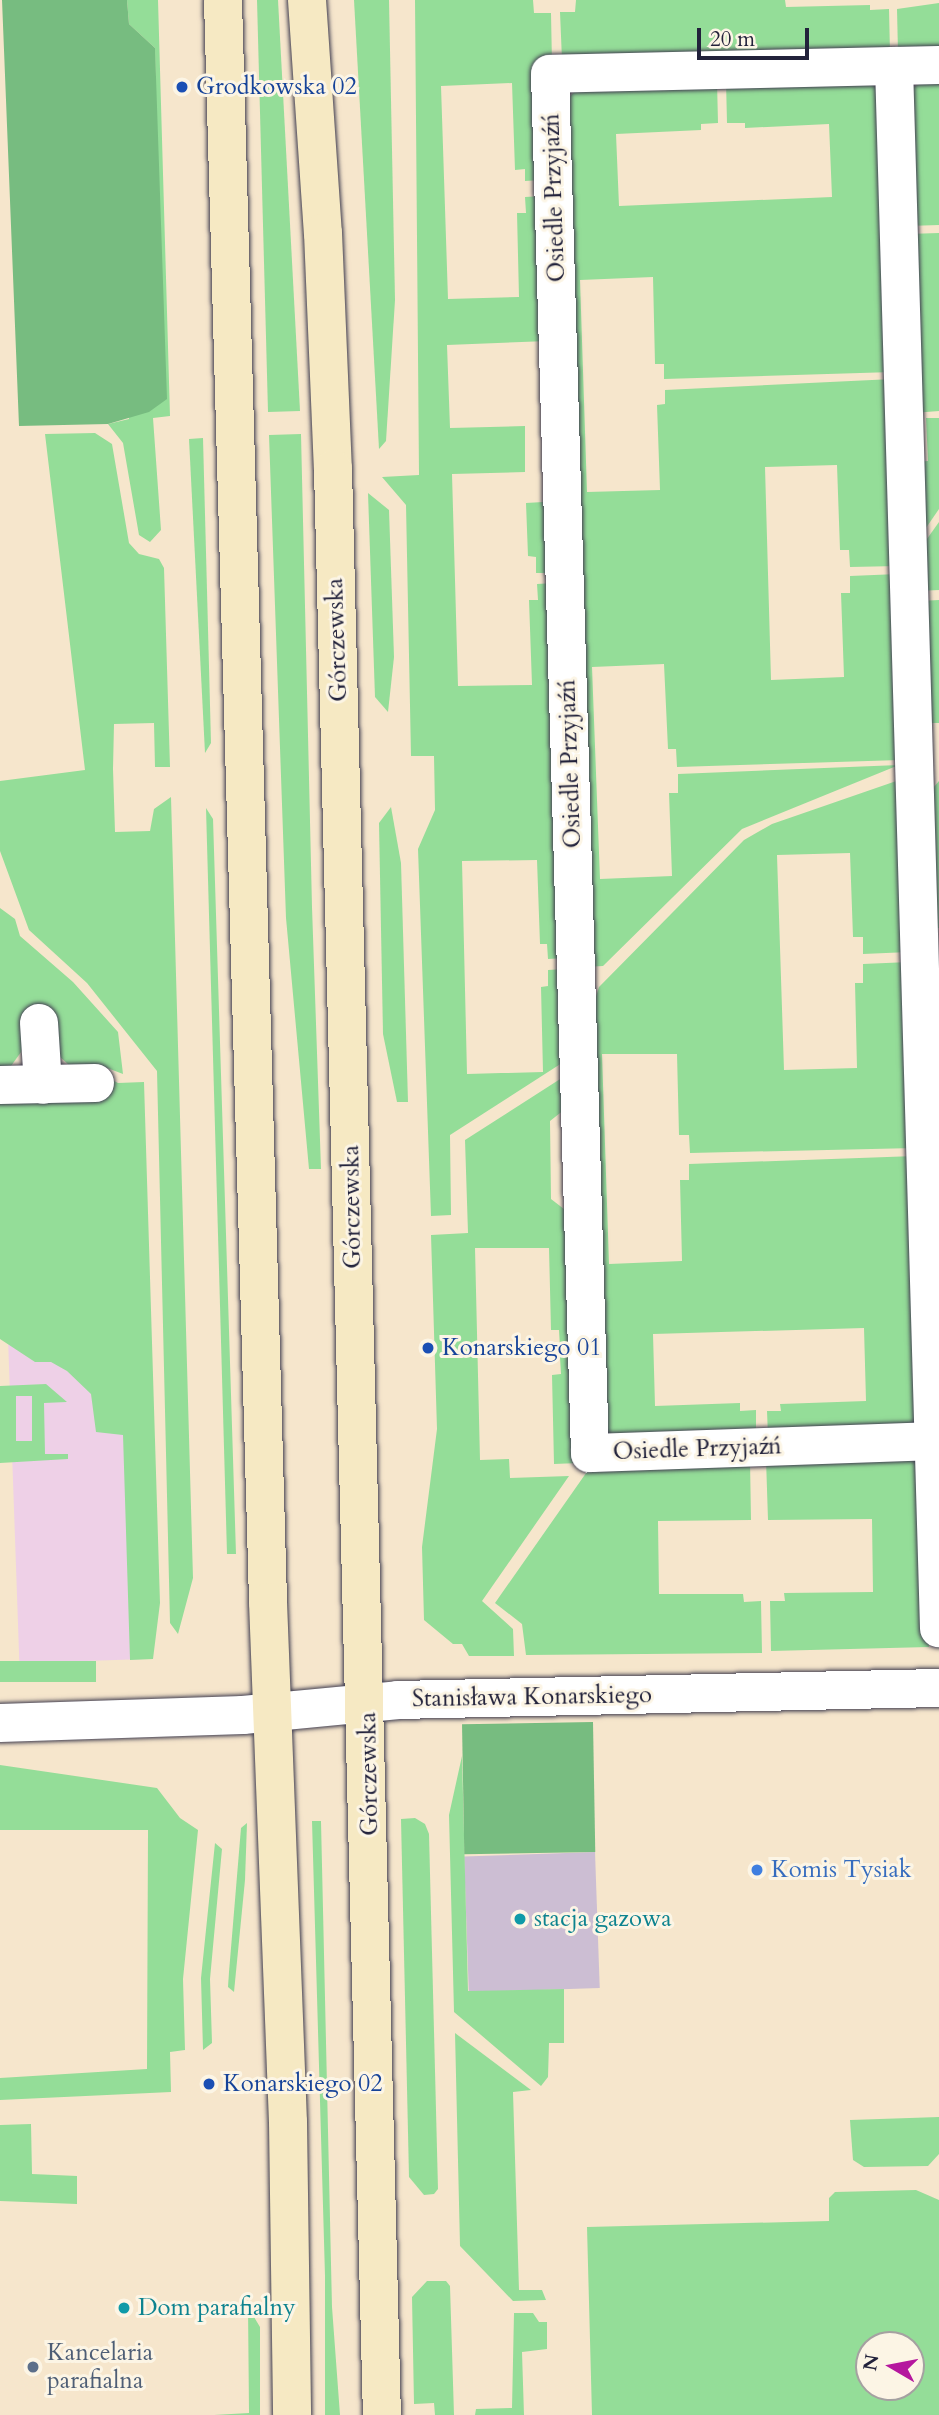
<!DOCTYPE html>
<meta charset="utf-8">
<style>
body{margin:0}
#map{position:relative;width:939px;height:2415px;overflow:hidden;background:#f6e6cc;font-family:Cardo,serif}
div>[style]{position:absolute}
.built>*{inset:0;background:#eed0e7;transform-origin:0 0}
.industrial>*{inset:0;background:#ccbed3;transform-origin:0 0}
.green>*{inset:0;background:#94dd98;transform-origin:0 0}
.forest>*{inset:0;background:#77bc80;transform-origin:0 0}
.roads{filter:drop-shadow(0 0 2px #423f51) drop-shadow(0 0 2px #423f51)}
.street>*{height:38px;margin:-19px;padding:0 19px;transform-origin:19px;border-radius:19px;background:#fff}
.secondary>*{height:38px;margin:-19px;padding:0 19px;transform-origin:19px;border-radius:19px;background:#f6e9c3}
.dots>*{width:19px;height:19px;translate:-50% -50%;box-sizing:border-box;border:4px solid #fcf5e5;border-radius:50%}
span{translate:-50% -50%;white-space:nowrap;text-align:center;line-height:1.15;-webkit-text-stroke:6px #fcf5e5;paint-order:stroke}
.transit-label{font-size:24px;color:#164399}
.left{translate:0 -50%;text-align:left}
.street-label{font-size:24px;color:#22223b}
.shop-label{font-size:24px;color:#366cbe}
.culture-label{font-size:24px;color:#0d838f}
.service-label{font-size:24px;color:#4e5e75}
.north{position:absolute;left:855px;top:2331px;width:70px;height:70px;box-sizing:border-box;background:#fcf5e5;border:2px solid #a5a1a1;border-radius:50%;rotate:280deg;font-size:19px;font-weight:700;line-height:28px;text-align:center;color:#22223b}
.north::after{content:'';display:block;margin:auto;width:24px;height:32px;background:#b5179e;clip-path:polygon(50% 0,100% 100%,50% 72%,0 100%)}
.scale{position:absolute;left:697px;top:28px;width:112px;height:32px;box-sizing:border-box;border:4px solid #22223b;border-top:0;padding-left:9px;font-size:21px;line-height:24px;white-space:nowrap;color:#22223b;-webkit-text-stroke:5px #fcf5e5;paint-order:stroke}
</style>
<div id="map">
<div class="built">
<i style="left:133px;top:1106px;width:553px;height:133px;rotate:88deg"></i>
</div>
<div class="industrial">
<i style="left:595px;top:1852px;width:136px;height:131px;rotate:88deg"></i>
</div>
<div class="green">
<i style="clip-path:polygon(127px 0,158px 0,170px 416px,153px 418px,161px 530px,150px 542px,139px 535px,123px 443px,108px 424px,129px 419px,156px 112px,155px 48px,129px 24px)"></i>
<i style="clip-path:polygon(257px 0,278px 0,300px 411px,268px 412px)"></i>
<i style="clip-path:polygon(354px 0,389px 0,395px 300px,386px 441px,379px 449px)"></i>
<i style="clip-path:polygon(415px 0,533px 0,534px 13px,551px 13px,552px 64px,542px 180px,525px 181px,525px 169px,515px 170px,512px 83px,441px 86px,448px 299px,519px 297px,517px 213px,526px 213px,525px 197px,543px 196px,548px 341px,447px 345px,450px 428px,525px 426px,525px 472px,452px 474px,458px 686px,532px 685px,529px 600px,538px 600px,537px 584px,555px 583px,565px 958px,548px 959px,547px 944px,540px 944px,537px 860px,462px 861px,467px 1074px,543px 1072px,541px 987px,548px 986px,548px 970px,565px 969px,562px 1063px,450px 1135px,451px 1215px,431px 1216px,418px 849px,435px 810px,434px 756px,411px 756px,406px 505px,382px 477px,419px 475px)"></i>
<i style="clip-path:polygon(576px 0,785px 0,786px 7px,870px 5px,870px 10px,889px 9px,890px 53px,562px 60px,560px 12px,575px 12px)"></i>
<i style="clip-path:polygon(939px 3px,939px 51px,898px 53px,897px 9px)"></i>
<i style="clip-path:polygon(939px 75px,939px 225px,908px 226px,913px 87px)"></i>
<i style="clip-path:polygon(717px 81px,718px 123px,701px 124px,701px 130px,616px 134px,619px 206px,832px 197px,829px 124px,745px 128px,745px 123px,727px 123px,726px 81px,871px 83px,878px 89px,893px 372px,664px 379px,664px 364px,655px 364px,653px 277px,580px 280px,587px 492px,660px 490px,657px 405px,665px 404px,665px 390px,893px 379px,898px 566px,850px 567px,849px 550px,840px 550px,837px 465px,765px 467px,771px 680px,844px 677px,841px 593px,850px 593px,850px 576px,898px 574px,900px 760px,677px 767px,676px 749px,668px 749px,664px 664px,592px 667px,600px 879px,672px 876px,669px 793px,678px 793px,678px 774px,899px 765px,742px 829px,603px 966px,585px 967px,569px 97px,575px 91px)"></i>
<i style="clip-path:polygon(939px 233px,939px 411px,913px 413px,908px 234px)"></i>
<i style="clip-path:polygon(926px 418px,939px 418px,939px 509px,917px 541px,915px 462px,928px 461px)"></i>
<i style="clip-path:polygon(95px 433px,112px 444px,129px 543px,139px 554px,159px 559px,164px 568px,170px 767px,155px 767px,154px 723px,114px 724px,113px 769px,115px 832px,150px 831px,154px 809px,171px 797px,193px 1578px,178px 1634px,170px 1623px,157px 1071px,87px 983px,29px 930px,0 851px,0 781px,85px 770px,45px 434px)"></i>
<i style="clip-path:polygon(301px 434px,312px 907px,321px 1169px,309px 1169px,286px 918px,269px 435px)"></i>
<i style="clip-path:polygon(203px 438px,211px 743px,205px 753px,189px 439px)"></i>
<i style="clip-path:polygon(368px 493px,389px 510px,394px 657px,388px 712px,375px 697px)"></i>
<i style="clip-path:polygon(543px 502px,555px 573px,536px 573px,536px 557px,528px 556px,526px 503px)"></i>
<i style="clip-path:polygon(939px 522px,939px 590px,918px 591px,917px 553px)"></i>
<i style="clip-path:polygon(939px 600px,939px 723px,923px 723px,920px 601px)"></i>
<i style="clip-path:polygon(905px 778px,909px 952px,863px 954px,863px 937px,853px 937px,850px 853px,777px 855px,784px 1070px,857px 1068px,855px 983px,863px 983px,863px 964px,909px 962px,915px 1148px,690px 1153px,689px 1135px,679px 1135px,677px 1054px,602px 1054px,609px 1264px,682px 1261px,680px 1180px,689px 1180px,689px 1164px,915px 1156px,916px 1425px,768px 1436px,767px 1411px,781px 1411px,780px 1404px,866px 1401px,864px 1328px,653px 1334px,655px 1406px,740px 1403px,740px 1411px,756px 1410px,756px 1436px,613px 1438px,606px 1431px,588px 1021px,599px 987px,744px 840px,772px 824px)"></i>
<i style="clip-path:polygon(939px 781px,939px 928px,929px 929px,933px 788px)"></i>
<i style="clip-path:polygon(391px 807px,401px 863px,408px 1102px,397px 1102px,383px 1034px,379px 823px)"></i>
<i style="clip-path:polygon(206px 808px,213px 819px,236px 1554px,227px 1554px)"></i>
<i style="clip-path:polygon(0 908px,15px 919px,20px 936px,73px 982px,118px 1032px,123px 1074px,102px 1066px,69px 1065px,59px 1056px,24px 1048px,11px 1066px,0 1068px)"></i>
<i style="clip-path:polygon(100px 1074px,118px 1083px,144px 1082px,160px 1603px,153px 1659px,130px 1660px,123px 1435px,96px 1432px,91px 1394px,67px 1371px,51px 1362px,35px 1362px,0 1339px,0 1100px)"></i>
<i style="clip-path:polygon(568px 1074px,569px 1106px,550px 1121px,551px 1199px,573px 1216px,576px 1348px,560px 1348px,559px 1330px,551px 1330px,549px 1248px,475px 1248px,480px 1460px,509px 1459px,510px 1478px,569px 1476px,482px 1601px,513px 1629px,514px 1656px,469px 1656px,462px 1644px,453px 1644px,424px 1620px,422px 1547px,437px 1429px,431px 1235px,468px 1233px,465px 1140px)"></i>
<i style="clip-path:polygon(576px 1356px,579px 1463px,554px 1464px,552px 1375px,561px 1374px,560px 1357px)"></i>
<i style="clip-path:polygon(evenodd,46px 1384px,67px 1402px,44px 1403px,45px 1454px,68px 1454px,68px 1459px,0 1463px,0 1386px,46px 1384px,16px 1396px,32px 1396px,32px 1441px,16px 1441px,16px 1396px)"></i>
<i style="clip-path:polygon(906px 1453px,921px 1464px,929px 1647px,771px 1651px,770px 1601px,785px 1601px,784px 1593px,873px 1592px,872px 1519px,768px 1520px,766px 1459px)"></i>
<i style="clip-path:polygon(750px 1460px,751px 1520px,658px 1521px,659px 1594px,743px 1594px,744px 1602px,761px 1601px,762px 1653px,526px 1655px,522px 1624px,495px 1603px,591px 1466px)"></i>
<i style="left:96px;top:1661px;width:21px;height:96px;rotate:90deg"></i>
<i style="clip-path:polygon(462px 1756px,468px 1991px,564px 1989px,564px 2043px,549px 2043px,548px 2077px,541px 2086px,454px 2012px,449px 1815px)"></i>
<i style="clip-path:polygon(0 1765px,157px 1788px,180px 1818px,198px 1830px,183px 1979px,185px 2050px,170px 2052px,171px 2092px,0 2100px,0 2078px,147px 2069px,148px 1830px,0 1830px)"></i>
<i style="clip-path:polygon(415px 1818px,425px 1824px,429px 1834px,438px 2189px,434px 2194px,424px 2195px,409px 2177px,401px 1819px)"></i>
<i style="clip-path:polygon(312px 1821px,321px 1821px,332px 2307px,340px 2415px,325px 2415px,325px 2276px)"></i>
<i style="clip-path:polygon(247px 1823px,245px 1880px,234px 1992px,228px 1987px,229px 1972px,241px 1828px)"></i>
<i style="clip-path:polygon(215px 1843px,222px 1849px,210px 1979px,212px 2043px,203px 2050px,201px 1978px)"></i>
<i style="clip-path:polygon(455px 2033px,531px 2090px,513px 2092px,519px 2290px,542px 2290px,546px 2300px,513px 2301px,460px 2246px)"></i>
<i style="clip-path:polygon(939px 2117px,939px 2154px,928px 2166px,864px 2167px,853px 2160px,850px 2120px)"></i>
<i style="clip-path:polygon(31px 2124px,32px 2174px,77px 2176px,77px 2204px,0 2201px,0 2125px)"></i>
<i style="clip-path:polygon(evenodd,916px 2190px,939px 2200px,939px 2415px,592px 2415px,587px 2227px,829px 2221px,829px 2198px,835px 2192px,916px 2190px,869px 2345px,911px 2345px,911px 2387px,869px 2387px,869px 2345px)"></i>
<i style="clip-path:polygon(427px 2281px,446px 2281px,450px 2286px,454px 2415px,435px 2415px,434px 2403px,414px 2404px,412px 2297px)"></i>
<i style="clip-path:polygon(248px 2307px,260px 2327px,260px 2415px,214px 2415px,249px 2413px)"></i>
<i style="clip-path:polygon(514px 2313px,533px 2313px,539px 2322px,547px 2322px,547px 2349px,522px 2352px,524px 2415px,475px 2415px,476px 2409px,512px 2408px)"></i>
</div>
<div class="forest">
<i style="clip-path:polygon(127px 0,129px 24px,155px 48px,167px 399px,149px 412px,108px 424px,19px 426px,2px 0)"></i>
<i style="left:593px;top:1722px;width:130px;height:131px;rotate:89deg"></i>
</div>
<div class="roads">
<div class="street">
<i style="left:939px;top:65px;width:45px;rotate:178.7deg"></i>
<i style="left:894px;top:66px;width:1563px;rotate:88.35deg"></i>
<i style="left:894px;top:66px;width:344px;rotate:178.7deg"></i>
<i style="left:550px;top:74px;width:1380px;rotate:88.34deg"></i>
<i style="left:590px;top:1453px;width:349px;rotate:-2deg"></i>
<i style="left:39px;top:1023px;width:62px;rotate:86.3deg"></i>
<i style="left:0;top:1085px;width:95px;rotate:-1.2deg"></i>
<i style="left:0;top:1723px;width:243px;rotate:-1.9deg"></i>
<i style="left:243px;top:1715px;width:156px;rotate:-5.5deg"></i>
<i style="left:398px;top:1700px;width:541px;rotate:-1.27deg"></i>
</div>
<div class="secondary">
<i style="left:223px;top:0;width:1603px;rotate:88.39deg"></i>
<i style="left:268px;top:1602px;width:520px;rotate:87.8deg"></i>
<i style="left:288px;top:2122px;width:293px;rotate:89.2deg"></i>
<i style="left:307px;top:0;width:234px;rotate:86.1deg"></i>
<i style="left:323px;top:233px;width:236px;rotate:87.6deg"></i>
<i style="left:333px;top:469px;width:1947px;rotate:88.56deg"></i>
</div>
</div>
<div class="dots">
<i style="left:182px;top:87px;background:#1a4fb4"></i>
<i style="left:428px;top:1348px;background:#1a4fb4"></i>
<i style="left:757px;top:1870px;background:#3f7fe0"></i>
<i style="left:520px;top:1919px;background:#0f9aa8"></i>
<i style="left:209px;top:2084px;background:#1a4fb4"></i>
<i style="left:124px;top:2308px;background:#0f9aa8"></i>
<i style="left:33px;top:2367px;background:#5c6f8a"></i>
</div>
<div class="transit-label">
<span class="left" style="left:196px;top:87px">Grodkowska 02</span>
<span class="left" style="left:442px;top:1348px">Konarskiego 01</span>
<span class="left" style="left:223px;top:2084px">Konarskiego 02</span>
</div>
<div class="street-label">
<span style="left:554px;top:197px;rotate:-92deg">Osiedle Przyjaźń</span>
<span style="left:337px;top:640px;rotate:-92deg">Górczewska</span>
<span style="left:570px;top:763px;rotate:-92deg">Osiedle Przyjaźń</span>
<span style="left:352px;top:1207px;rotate:-91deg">Górczewska</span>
<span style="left:698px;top:1449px;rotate:-2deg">Osiedle Przyjaźń</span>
<span style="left:532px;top:1697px;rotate:-1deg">Stanisława Konarskiego</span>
<span style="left:369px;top:1774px;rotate:-91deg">Górczewska</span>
</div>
<div class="shop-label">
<span class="left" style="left:771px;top:1870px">Komis Tysiak</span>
</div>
<div class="culture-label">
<span class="left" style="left:534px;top:1919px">stacja gazowa</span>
<span class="left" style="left:138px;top:2308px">Dom parafialny</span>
</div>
<div class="service-label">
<span class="left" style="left:47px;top:2367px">Kancelaria<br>parafialna</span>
</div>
<div class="north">N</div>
<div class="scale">20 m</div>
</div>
